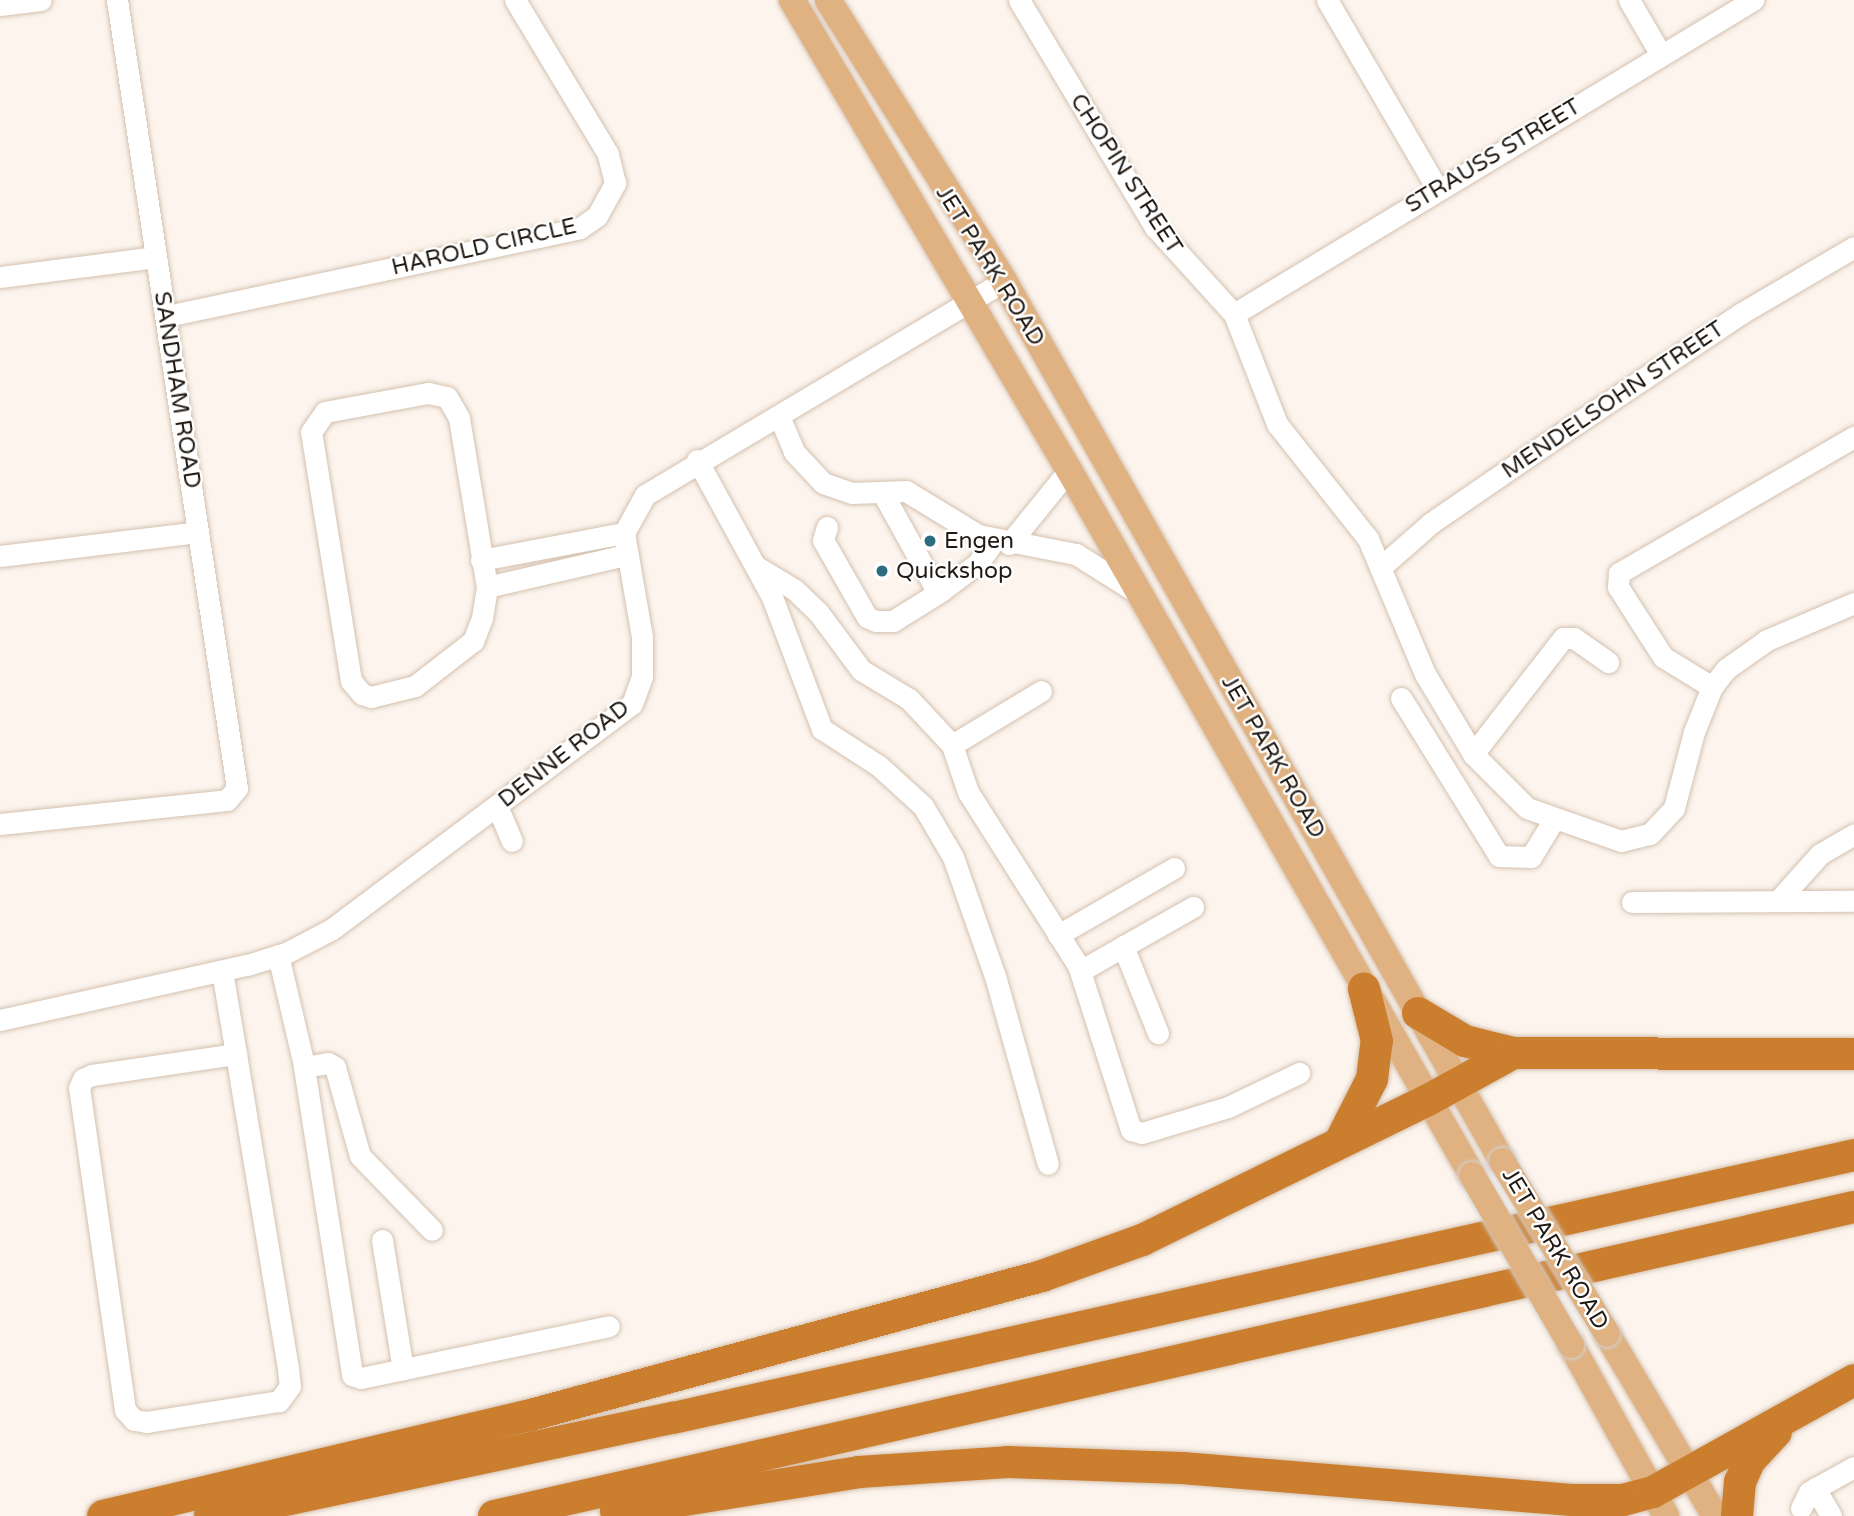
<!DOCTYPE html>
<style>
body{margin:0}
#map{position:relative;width:1854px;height:1516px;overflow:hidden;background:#fcf4ed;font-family:"Varela Round",sans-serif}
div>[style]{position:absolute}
.roads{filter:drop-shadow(0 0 2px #d4c1b0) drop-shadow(0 0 2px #d4c1b0)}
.minor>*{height:21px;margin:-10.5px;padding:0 10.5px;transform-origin:10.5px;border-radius:10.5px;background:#fff}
.major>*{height:26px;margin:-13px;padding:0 13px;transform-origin:13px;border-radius:13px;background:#e0b282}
.highway>*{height:32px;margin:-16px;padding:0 16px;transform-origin:16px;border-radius:16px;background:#cb7f2e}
.bridges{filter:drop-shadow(0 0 2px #d3d1d0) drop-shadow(0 0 2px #d3d1d0)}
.major-bridge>*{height:26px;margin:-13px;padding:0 13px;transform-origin:13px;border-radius:13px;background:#e0b282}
.dots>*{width:19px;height:19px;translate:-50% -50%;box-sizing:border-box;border:4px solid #fff;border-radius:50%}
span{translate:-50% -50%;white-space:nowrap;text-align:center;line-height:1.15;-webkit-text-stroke:5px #fff;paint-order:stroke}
.street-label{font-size:23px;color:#211a14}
.poi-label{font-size:23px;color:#211a14}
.left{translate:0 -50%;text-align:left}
</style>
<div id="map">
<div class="roads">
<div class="minor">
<i style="left:1019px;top:0;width:265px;rotate:59.1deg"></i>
<i style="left:1155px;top:227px;width:118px;rotate:47.8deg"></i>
<i style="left:1234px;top:314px;width:118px;rotate:68.6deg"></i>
<i style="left:1277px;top:424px;width:147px;rotate:51.6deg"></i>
<i style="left:1368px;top:539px;width:147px;rotate:67.1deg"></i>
<i style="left:1425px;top:674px;width:93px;rotate:59deg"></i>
<i style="left:1473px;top:754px;width:76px;rotate:45deg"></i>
<i style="left:1527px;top:808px;width:100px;rotate:19.3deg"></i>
<i style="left:1621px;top:841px;width:30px;rotate:-14deg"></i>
<i style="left:1650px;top:834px;width:35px;rotate:-47deg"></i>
<i style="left:1674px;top:808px;width:79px;rotate:-75.3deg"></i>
<i style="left:1694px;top:732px;width:48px;rotate:-68.2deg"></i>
<i style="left:1712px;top:687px;width:23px;rotate:-52deg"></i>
<i style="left:1726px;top:669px;width:50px;rotate:-35.3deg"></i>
<i style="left:1767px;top:640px;width:95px;rotate:-23deg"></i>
<i style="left:1327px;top:0;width:220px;rotate:59.7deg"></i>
<i style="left:1629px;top:0;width:64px;rotate:59.8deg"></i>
<i style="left:0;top:5px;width:41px;rotate:-7deg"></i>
<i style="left:0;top:277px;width:157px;rotate:-7.3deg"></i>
<i style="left:1234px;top:314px;width:607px;rotate:-31.17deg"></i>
<i style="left:167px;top:316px;width:422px;rotate:-12deg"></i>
<i style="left:580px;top:228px;width:21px;rotate:-35deg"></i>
<i style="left:597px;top:216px;width:38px;rotate:-61deg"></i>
<i style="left:615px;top:183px;width:30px;rotate:-104deg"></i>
<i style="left:608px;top:154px;width:180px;rotate:-121.1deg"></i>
<i style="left:428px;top:393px;width:19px;rotate:12deg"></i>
<i style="left:447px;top:397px;width:24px;rotate:60deg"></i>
<i style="left:459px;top:418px;width:171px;rotate:80.6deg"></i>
<i style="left:487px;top:587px;width:31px;rotate:99deg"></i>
<i style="left:482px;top:618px;width:25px;rotate:111deg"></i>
<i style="left:473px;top:641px;width:73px;rotate:142.2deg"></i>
<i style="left:415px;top:686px;width:45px;rotate:166deg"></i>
<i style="left:371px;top:697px;width:9px;rotate:-162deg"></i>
<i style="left:362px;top:694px;width:17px;rotate:-130deg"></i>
<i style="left:351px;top:681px;width:252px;rotate:-99.1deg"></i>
<i style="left:311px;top:432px;width:24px;rotate:-55deg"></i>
<i style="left:325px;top:412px;width:105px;rotate:-10.5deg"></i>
<i style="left:779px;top:416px;width:39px;rotate:67deg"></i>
<i style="left:794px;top:452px;width:42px;rotate:46.9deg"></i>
<i style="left:823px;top:483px;width:31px;rotate:19deg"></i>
<i style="left:852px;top:493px;width:54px;rotate:-2.1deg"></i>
<i style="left:906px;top:491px;width:84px;rotate:31.4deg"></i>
<i style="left:978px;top:535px;width:100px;rotate:11deg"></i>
<i style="left:1076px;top:554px;width:71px;rotate:32.3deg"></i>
<i style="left:697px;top:460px;width:156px;rotate:61.3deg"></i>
<i style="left:772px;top:597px;width:141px;rotate:69.3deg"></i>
<i style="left:822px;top:729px;width:68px;rotate:33deg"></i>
<i style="left:879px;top:766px;width:59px;rotate:42.3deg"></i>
<i style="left:923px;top:806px;width:59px;rotate:59.5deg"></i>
<i style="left:953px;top:857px;width:126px;rotate:70.6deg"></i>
<i style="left:995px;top:976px;width:195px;rotate:74.3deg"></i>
<i style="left:882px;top:492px;width:115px;rotate:61deg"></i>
<i style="left:827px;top:527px;width:14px;rotate:107deg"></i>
<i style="left:823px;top:540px;width:89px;rotate:60.3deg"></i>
<i style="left:867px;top:617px;width:10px;rotate:24deg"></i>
<i style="left:876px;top:621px;width:17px"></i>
<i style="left:893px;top:621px;width:57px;rotate:-32deg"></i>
<i style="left:941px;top:591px;width:46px;rotate:-37.1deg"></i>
<i style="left:978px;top:563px;width:29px;rotate:-54deg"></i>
<i style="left:1009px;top:544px;width:95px;rotate:-51deg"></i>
<i style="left:0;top:556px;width:199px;rotate:-6.9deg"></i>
<i style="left:481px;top:560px;width:146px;rotate:-10.7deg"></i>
<i style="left:1382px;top:566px;width:65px;rotate:-41.3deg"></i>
<i style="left:1431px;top:523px;width:140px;rotate:-34.5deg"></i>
<i style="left:1546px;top:444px;width:234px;rotate:-33.8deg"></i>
<i style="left:1740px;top:314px;width:132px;rotate:-30.4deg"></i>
<i style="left:757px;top:567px;width:44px;rotate:31.2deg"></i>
<i style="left:795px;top:590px;width:32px;rotate:44deg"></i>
<i style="left:818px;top:612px;width:72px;rotate:53.4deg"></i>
<i style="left:861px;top:670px;width:56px;rotate:31.1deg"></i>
<i style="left:909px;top:699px;width:63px;rotate:46.9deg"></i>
<i style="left:952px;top:745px;width:104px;rotate:-31.2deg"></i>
<i style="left:487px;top:587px;width:143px;rotate:-13deg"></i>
<i style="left:1712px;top:687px;width:57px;rotate:-148.5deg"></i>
<i style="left:1663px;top:657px;width:83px;rotate:-122.7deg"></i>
<i style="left:1618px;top:587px;width:14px;rotate:-86deg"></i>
<i style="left:1619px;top:573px;width:272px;rotate:-30.1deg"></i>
<i style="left:1401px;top:698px;width:186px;rotate:58.2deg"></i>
<i style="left:1499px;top:856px;width:32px;rotate:2deg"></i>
<i style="left:1531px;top:857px;width:42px;rotate:-58.6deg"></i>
<i style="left:952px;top:745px;width:50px;rotate:71.2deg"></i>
<i style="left:968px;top:792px;width:205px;rotate:57.6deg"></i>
<i style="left:1078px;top:965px;width:173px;rotate:72.2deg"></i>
<i style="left:1131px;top:1130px;width:11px;rotate:15deg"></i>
<i style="left:1142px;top:1133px;width:90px;rotate:-16.8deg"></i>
<i style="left:1228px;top:1107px;width:79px;rotate:-25.6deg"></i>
<i style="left:1473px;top:754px;width:147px;rotate:-52.2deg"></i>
<i style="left:1563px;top:638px;width:11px"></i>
<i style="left:1574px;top:638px;width:42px;rotate:35.2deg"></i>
<i style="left:497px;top:806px;width:38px;rotate:67deg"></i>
<i style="left:0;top:824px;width:228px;rotate:-6deg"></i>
<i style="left:227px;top:800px;width:16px;rotate:-50deg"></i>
<i style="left:237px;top:788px;width:797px;rotate:-98.66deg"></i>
<i style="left:1778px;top:901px;width:63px;rotate:-48.2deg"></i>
<i style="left:1820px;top:854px;width:39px;rotate:-30deg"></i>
<i style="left:1632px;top:902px;width:222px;rotate:-0.3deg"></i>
<i style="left:1058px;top:935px;width:134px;rotate:-30deg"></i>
<i style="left:1123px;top:946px;width:94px;rotate:68.1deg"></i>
<i style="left:278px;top:955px;width:109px;rotate:76.7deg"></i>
<i style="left:303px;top:1061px;width:318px;rotate:81.1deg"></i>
<i style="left:352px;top:1375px;width:9px;rotate:18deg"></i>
<i style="left:361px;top:1378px;width:253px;rotate:-11.8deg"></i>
<i style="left:222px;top:971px;width:60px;rotate:80.4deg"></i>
<i style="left:232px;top:1030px;width:345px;rotate:80.6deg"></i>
<i style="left:288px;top:1370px;width:16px;rotate:83deg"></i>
<i style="left:290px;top:1386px;width:19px;rotate:126deg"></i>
<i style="left:279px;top:1401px;width:134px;rotate:171deg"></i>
<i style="left:147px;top:1422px;width:13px;rotate:-171deg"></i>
<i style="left:134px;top:1420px;width:13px;rotate:-132deg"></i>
<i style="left:125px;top:1410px;width:325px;rotate:-98.1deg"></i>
<i style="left:79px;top:1088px;width:10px;rotate:-66deg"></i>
<i style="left:83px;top:1079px;width:10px;rotate:-24deg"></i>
<i style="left:92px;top:1075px;width:146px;rotate:-8.3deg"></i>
<i style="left:1080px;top:971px;width:130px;rotate:-29.5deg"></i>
<i style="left:0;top:1020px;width:253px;rotate:-12.6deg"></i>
<i style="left:247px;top:965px;width:39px;rotate:-17deg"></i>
<i style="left:284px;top:954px;width:54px;rotate:-27.5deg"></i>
<i style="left:332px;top:929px;width:375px;rotate:-36.9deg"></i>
<i style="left:632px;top:704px;width:30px;rotate:-70deg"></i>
<i style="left:642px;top:676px;width:39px;rotate:-90deg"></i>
<i style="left:642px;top:637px;width:106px;rotate:-99.8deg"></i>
<i style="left:624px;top:533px;width:43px;rotate:-61.1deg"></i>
<i style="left:645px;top:495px;width:418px;rotate:-30.8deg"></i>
<i style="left:304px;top:1067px;width:24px;rotate:-9deg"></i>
<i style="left:328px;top:1063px;width:8px;rotate:30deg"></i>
<i style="left:335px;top:1067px;width:92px;rotate:74.3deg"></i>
<i style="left:360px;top:1156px;width:103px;rotate:45.8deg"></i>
<i style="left:382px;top:1240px;width:131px;rotate:80.8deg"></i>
<i style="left:1815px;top:1488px;width:32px;rotate:60deg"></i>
<i style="left:1801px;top:1508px;width:18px;rotate:-63deg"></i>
<i style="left:1809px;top:1492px;width:51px;rotate:-29.1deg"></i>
</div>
<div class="major">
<i style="left:792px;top:0;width:546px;rotate:59.49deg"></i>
<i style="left:1069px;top:470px;width:812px;rotate:60.25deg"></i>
<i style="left:828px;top:0;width:332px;rotate:57.9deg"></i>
<i style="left:1004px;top:281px;width:1011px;rotate:60.49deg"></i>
<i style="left:1607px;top:1334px;width:212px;rotate:59.3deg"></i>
<i style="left:1571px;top:1345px;width:196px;rotate:60.9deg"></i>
</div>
<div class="highway">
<i style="left:1418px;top:1013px;width:55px;rotate:30.8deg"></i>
<i style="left:1465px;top:1041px;width:49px;rotate:14deg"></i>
<i style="left:1340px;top:1142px;width:71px;rotate:-63.1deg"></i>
<i style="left:1372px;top:1079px;width:38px;rotate:-83deg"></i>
<i style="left:1377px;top:1041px;width:54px;rotate:-104deg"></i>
<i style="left:616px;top:1511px;width:246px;rotate:-9.1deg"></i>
<i style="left:859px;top:1472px;width:149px;rotate:-3.8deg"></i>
<i style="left:1008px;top:1462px;width:174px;rotate:2deg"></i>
<i style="left:1182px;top:1468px;width:394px;rotate:4.7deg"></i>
<i style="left:1575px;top:1500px;width:48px"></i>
<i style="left:1623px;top:1500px;width:31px;rotate:-15deg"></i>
<i style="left:1653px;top:1492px;width:230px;rotate:-29.1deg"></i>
<i style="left:103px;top:1516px;width:436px;rotate:-13.3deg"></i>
<i style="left:527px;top:1416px;width:534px;rotate:-15.21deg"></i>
<i style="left:1042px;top:1276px;width:106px;rotate:-19.8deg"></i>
<i style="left:1142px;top:1240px;width:318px;rotate:-26.1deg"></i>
<i style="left:1428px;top:1100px;width:97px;rotate:-28.9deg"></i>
<i style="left:1513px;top:1053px;width:341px;rotate:0.2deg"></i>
<i style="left:210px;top:1516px;width:473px;rotate:-12deg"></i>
<i style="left:673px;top:1418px;width:1210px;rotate:-12.55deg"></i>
<i style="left:494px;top:1516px;width:1395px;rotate:-12.8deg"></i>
<i style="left:1737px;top:1516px;width:34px;rotate:-85deg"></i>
<i style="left:1740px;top:1482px;width:24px;rotate:-66deg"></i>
<i style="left:1750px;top:1460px;width:38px;rotate:-47deg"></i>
</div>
</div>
<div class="bridges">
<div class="major-bridge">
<i style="left:1502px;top:1161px;width:202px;rotate:58.7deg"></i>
<i style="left:1472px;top:1175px;width:197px;rotate:59.8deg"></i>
</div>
</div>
<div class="dots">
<i style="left:930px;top:541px;background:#2b6d7f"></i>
<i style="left:882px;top:571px;background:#2b6d7f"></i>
</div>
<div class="street-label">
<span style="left:1493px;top:156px;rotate:-31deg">STRAUSS STREET</span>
<span style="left:1126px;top:174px;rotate:57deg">CHOPIN STREET</span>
<span style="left:484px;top:247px;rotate:-13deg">HAROLD CIRCLE</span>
<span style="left:990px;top:266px;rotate:58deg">JET PARK ROAD</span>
<span style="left:177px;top:390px;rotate:81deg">SANDHAM ROAD</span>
<span style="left:1613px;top:400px;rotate:-34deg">MENDELSOHN STREET</span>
<span style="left:564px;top:754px;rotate:-38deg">DENNE ROAD</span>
<span style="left:1273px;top:757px;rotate:60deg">JET PARK ROAD</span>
<span style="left:1555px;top:1249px;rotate:59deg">JET PARK ROAD</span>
</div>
<div class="poi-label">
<span class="left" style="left:944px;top:541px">Engen</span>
<span class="left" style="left:896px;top:571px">Quickshop</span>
</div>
</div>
